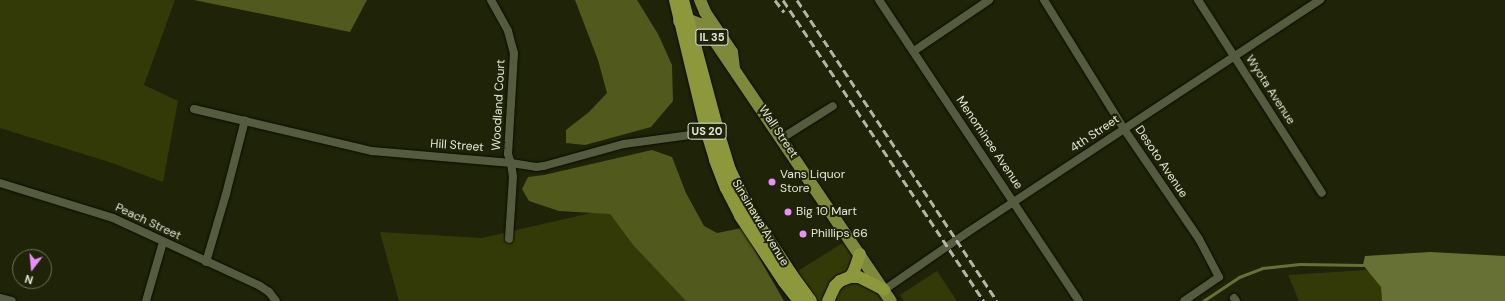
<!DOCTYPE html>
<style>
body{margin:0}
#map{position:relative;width:1505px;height:301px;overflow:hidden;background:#1f2308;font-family:"DM Sans",sans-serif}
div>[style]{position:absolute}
.green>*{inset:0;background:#343a07}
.forest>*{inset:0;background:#51591c}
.water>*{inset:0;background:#677035}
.stream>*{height:3px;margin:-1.5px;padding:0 1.5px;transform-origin:1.5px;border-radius:1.5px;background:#677035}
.roads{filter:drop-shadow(0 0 1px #090c00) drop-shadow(0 0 1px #090c00)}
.minor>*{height:8px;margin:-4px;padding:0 4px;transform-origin:4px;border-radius:4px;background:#555b3e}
.primary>*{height:12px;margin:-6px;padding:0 6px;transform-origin:6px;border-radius:6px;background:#7e893c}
.trunk>*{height:12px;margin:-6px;padding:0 6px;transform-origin:6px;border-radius:6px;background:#8c983b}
.rail>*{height:3px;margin-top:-1.5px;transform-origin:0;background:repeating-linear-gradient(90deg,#b3b6a4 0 8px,transparent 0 12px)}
.dots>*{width:11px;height:11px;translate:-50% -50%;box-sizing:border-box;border:2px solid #1f2308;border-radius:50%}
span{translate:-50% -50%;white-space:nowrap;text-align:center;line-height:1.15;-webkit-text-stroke:4px #1f2308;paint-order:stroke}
.shield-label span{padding:1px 3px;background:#1f2308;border:1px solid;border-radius:3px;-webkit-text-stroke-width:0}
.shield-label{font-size:11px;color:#e5e8d8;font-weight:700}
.street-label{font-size:12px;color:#e5e8d8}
.poi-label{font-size:12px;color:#e5e8d8}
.left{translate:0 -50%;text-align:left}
.north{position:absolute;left:12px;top:249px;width:40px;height:40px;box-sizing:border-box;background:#1f2308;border:1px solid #6e725b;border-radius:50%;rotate:196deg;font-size:11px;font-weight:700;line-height:16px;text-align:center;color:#e5e8d8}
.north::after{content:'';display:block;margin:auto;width:14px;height:18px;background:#e88eff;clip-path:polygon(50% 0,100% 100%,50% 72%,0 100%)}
</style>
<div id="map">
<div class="green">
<i style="clip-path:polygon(0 0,175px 0,144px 85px,178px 101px,163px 182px,109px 162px,0 128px)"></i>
<i style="clip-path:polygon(595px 212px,610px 214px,633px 245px,686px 301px,399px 301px,380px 232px,482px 238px)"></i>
<i style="clip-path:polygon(849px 239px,889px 301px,808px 301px,798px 271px)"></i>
<i style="clip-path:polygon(1366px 270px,1373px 275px,1381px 287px,1382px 301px,1299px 301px,1288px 275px)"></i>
<i style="clip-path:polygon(937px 271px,957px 301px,904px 301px,900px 295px)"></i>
</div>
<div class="forest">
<i style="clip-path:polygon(194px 0,367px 0,350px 32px)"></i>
<i style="clip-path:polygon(575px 0,637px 0,658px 34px,672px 65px,673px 101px,651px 127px,585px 145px,566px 143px,566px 130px,589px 112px,607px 93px,598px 60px)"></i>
<i style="clip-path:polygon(652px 150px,672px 157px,686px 193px,704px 226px,717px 233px,742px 228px,784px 301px,686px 301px,633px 245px,610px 214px,559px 211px,529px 201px,522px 189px,528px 177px,544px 175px)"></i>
</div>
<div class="water">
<i style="clip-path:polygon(1430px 252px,1505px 256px,1505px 301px,1382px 301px,1381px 287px,1363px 265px,1365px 256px)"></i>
</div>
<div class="stream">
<i style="left:1203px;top:301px;width:43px;rotate:-33.7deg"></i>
<i style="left:1239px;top:277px;width:25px;rotate:-21deg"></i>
<i style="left:1262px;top:268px;width:38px;rotate:-6deg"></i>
<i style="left:1300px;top:264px;width:63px;rotate:0.9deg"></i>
</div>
<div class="roads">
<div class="minor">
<i style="left:491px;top:0;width:35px;rotate:61deg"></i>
<i style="left:508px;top:31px;width:23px;rotate:75deg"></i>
<i style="left:514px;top:53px;width:101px;rotate:93.4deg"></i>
<i style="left:508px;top:154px;width:9px;rotate:72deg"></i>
<i style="left:511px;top:163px;width:14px;rotate:82deg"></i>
<i style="left:513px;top:177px;width:62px;rotate:93.7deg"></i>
<i style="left:879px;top:0;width:361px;rotate:56.4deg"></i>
<i style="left:1044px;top:0;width:152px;rotate:58.2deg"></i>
<i style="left:1124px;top:129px;width:133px;rotate:55.7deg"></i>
<i style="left:1199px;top:239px;width:43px;rotate:62.2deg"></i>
<i style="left:1219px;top:277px;width:42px;rotate:145.6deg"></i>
<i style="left:1198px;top:0;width:229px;rotate:57.3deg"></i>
<i style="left:914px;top:51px;width:91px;rotate:-34.2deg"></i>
<i style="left:194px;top:109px;width:183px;rotate:13.3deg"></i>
<i style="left:372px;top:151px;width:140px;rotate:4.9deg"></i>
<i style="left:511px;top:163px;width:25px;rotate:9deg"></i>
<i style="left:536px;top:167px;width:8px;rotate:-7deg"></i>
<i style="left:544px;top:166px;width:83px;rotate:-15.4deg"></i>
<i style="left:624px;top:144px;width:89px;rotate:-7.8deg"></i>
<i style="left:782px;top:138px;width:60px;rotate:-32.1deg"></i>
<i style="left:0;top:183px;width:118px;rotate:17.2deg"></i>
<i style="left:113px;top:218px;width:162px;rotate:24.8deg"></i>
<i style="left:260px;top:286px;width:11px;rotate:34deg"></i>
<i style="left:269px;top:292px;width:11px;rotate:52deg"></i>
<i style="left:206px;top:262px;width:71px;rotate:-73.6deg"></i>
<i style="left:226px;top:194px;width:76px;rotate:-75.6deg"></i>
<i style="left:884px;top:290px;width:102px;rotate:-34.6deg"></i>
<i style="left:968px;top:232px;width:422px;rotate:-33.4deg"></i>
<i style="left:0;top:298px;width:12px;rotate:14deg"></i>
<i style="left:1234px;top:298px;width:4px;rotate:56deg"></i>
<i style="left:146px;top:301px;width:61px;rotate:-73.9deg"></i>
</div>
<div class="primary">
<i style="left:700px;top:0;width:13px;rotate:67deg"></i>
<i style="left:705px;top:12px;width:48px;rotate:56deg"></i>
<i style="left:732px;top:52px;width:17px;rotate:83deg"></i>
<i style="left:679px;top:21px;width:8px;rotate:-14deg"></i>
<i style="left:687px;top:19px;width:14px;rotate:21deg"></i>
<i style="left:700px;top:24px;width:18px;rotate:47deg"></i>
<i style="left:712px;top:37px;width:319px;rotate:55.9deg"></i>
</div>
<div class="trunk">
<i style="left:675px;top:0;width:137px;rotate:76.5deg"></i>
<i style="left:707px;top:133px;width:28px;rotate:73deg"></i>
<i style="left:715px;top:160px;width:30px;rotate:69deg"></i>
<i style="left:726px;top:188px;width:31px;rotate:63deg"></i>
<i style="left:740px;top:216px;width:79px;rotate:56.3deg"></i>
<i style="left:784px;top:282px;width:24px;rotate:52deg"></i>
<i style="left:683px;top:0;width:136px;rotate:75deg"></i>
<i style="left:718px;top:131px;width:41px;rotate:72.9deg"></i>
<i style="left:730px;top:170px;width:46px;rotate:64deg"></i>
<i style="left:750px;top:211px;width:77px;rotate:56.7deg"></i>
<i style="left:792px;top:275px;width:32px;rotate:54deg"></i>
<i style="left:850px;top:277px;width:7px;rotate:-56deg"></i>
<i style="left:854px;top:271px;width:18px;rotate:-71deg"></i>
<i style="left:828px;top:301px;width:17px;rotate:-65deg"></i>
<i style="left:835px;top:286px;width:7px;rotate:-45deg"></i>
<i style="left:840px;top:281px;width:11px;rotate:-22deg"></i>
<i style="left:850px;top:277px;width:9px"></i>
<i style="left:859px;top:277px;width:28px;rotate:27deg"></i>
</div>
</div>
<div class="rail">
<i style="left:775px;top:0;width:15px;rotate:53deg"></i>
<i style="left:783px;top:0;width:362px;rotate:56.3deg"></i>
<i style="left:797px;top:0;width:361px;rotate:56.4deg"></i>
</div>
<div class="dots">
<i style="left:772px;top:182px;background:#e88eff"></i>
<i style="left:788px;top:212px;background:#e88eff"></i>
<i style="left:803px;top:234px;background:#e88eff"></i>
</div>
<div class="shield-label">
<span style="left:712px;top:37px">IL 35</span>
<span style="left:707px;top:131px">US 20</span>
</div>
<div class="street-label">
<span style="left:1270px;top:90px;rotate:57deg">Wyota Avenue</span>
<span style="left:499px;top:105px;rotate:-87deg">Woodland Court</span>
<span style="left:778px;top:132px;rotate:56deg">Wall Street</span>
<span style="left:1095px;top:134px;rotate:-34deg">4th Street</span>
<span style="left:989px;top:143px;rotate:56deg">Menominee Avenue</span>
<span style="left:457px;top:146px;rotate:4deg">Hill Street</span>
<span style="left:1161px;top:162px;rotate:56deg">Desoto Avenue</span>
<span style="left:148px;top:222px;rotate:25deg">Peach Street</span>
<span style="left:760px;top:223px;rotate:59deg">Sinsinawa Avenue</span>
</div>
<div class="poi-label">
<span class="left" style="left:780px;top:182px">Vans Liquor<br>Store</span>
<span class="left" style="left:796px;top:212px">Big 10 Mart</span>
<span class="left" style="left:811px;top:234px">Phillips 66</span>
</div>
<div class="north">N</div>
</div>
